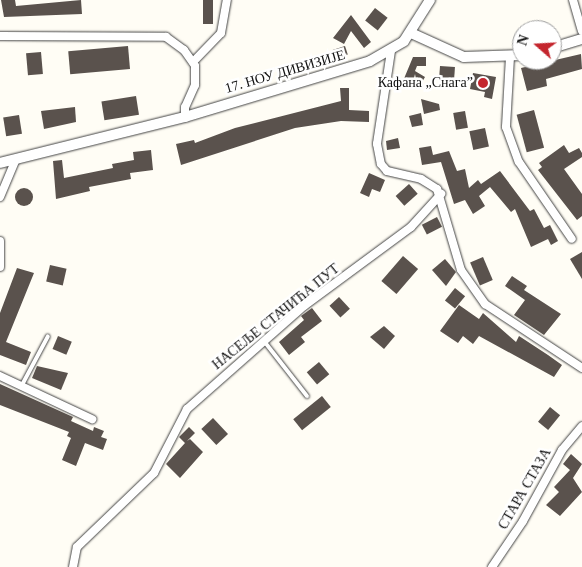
<!DOCTYPE html>
<meta charset="utf-8">
<style>
body{margin:0}
#map{position:relative;width:582px;height:567px;overflow:hidden;background:#fffdf5;font-family:"Times New Roman",serif}
div>[style]{position:absolute}
.building>*{inset:0;background:#5a524d;transform-origin:0 0}
.round{border-radius:50%}
.roads{filter:drop-shadow(0 0 1px #444) drop-shadow(0 0 1px #444)}
.service>*{height:4px;margin:-2px;padding:0 2px;transform-origin:2px;border-radius:2px;background:#fff}
.minor>*{height:8px;margin:-4px;padding:0 4px;transform-origin:4px;border-radius:4px;background:#fff}
.tertiary>*{height:10px;margin:-5px;padding:0 5px;transform-origin:5px;border-radius:5px;background:#fff}
.dots>*{width:14px;height:14px;translate:-50% -50%;box-sizing:border-box;border:2px solid #fff;border-radius:50%}
span{translate:-50% -50%;white-space:nowrap;text-align:center;line-height:1.15;-webkit-text-stroke:5px #fff;paint-order:stroke}
.street-label{font-size:14px;color:#111}
.poi-label{font-size:14px;color:#111}
.right{translate:-100% -50%;text-align:right}
.north{position:absolute;left:512px;top:20px;width:50px;height:50px;box-sizing:border-box;background:#fff;border:1px solid #a0a0a0;border-radius:50%;rotate:289deg;font-size:14px;font-weight:700;line-height:20px;text-align:center;color:#111}
.north::after{content:'';display:block;margin:auto;width:18px;height:22px;background:#c4262e;clip-path:polygon(50% 0,100% 100%,50% 72%,0 100%)}
</style>
<div id="map">
<div class="building">
<i style="clip-path:polygon(1px 0,15px 0,16px 6px,81px 0,82px 14px,4px 17px)"></i>
<i style="left:203px;top:0;width:10px;height:24px"></i>
<i style="left:375px;top:8px;width:16px;height:16px;rotate:38deg"></i>
<i style="clip-path:polygon(351px 15px,371px 42px,364px 48px,351px 31px,344px 44px,333px 38px)"></i>
<i style="left:128px;top:46px;width:23px;height:60px;rotate:85deg"></i>
<i style="left:345px;top:46px;width:9px;height:13px;rotate:72deg"></i>
<i style="left:41px;top:52px;width:22px;height:15px;rotate:85deg"></i>
<i style="clip-path:polygon(581px 54px,582px 69px,546px 79px,547px 86px,527px 91px,521px 68px)"></i>
<i style="clip-path:polygon(413px 57px,426px 57px,426px 66px,417px 66px,415px 71px,425px 77px,418px 89px,415px 74px,412px 86px,403px 81px)"></i>
<i style="left:440px;top:66px;width:15px;height:12px;rotate:4deg"></i>
<i style="clip-path:polygon(473px 73px,496px 77px,492px 99px,484px 97px,485px 92px,470px 89px)"></i>
<i style="clip-path:polygon(340px 88px,349px 88px,349px 110px,369px 111px,369px 122px,341px 121px,295px 128px,181px 165px,176px 144px,194px 140px,195px 143px,235px 128px,341px 101px)"></i>
<i style="left:136px;top:96px;width:19px;height:35px;rotate:81deg"></i>
<i style="clip-path:polygon(421px 99px,439px 104px,440px 110px,424px 114px)"></i>
<i style="clip-path:polygon(75px 107px,76px 122px,44px 129px,41px 111px)"></i>
<i style="left:534px;top:110px;width:39px;height:18px;rotate:75deg"></i>
<i style="left:465px;top:111px;width:17px;height:12px;rotate:80deg"></i>
<i style="clip-path:polygon(421px 113px,423px 125px,412px 127px,409px 116px)"></i>
<i style="left:19px;top:115px;width:19px;height:16px;rotate:81deg"></i>
<i style="left:485px;top:128px;width:19px;height:16px;rotate:78deg"></i>
<i style="clip-path:polygon(398px 138px,400px 148px,387px 150px,386px 141px)"></i>
<i style="clip-path:polygon(564px 145px,569px 153px,579px 148px,582px 153px,582px 157px,564px 169px,582px 194px,582px 216px,577px 220px,538px 170px,542px 167px,539px 163px)"></i>
<i style="clip-path:polygon(431px 146px,433px 155px,449px 151px,457px 171px,465px 169px,469px 188px,478px 180px,481px 184px,500px 171px,530px 211px,534px 209px,544px 228px,550px 225px,558px 241px,551px 245px,548px 239px,531px 247px,515px 209px,511px 212px,490px 187px,479px 196px,485px 206px,473px 214px,465px 200px,454px 204px,441px 162px,422px 165px,419px 148px)"></i>
<i style="clip-path:polygon(151px 150px,153px 170px,130px 173px,131px 179px,89px 187px,90px 191px,56px 199px,53px 161px,62px 160px,64px 178px,113px 168px,112px 164px,134px 160px,133px 152px)"></i>
<i style="clip-path:polygon(369px 173px,385px 180px,380px 192px,372px 189px,369px 197px,360px 193px)"></i>
<i style="left:409px;top:184px;width:13px;height:18px;rotate:48deg"></i>
<i class="round" style="left:15px;top:188px;width:18px;height:18px"></i>
<i style="left:437px;top:217px;width:11px;height:17px;rotate:63deg"></i>
<i style="clip-path:polygon(582px 252px,582px 279px,570px 259px)"></i>
<i style="left:403px;top:256px;width:20px;height:33px;rotate:41deg"></i>
<i style="left:483px;top:257px;width:25px;height:14px;rotate:67deg"></i>
<i style="clip-path:polygon(445px 259px,456px 272px,446px 286px,432px 270px)"></i>
<i style="left:50px;top:265px;width:17px;height:17px;rotate:13deg"></i>
<i style="clip-path:polygon(17px 268px,34px 273px,6px 342px,31px 352px,26px 365px,0 355px,0 313px)"></i>
<i style="clip-path:polygon(512px 276px,527px 286px,524px 290px,561px 314px,544px 335px,514px 315px,525px 300px,505px 286px)"></i>
<i style="left:455px;top:288px;width:13px;height:16px;rotate:39deg"></i>
<i style="left:339px;top:297px;width:16px;height:13px;rotate:47deg"></i>
<i style="clip-path:polygon(459px 305px,479px 319px,483px 313px,516px 342px,519px 336px,548px 355px,562px 365px,554px 377px,479px 336px,473px 344px,463px 336px,458px 343px,440px 331px)"></i>
<i style="clip-path:polygon(312px 308px,322px 321px,301px 337px,305px 342px,289px 355px,279px 342px,304px 320px,301px 316px)"></i>
<i style="clip-path:polygon(384px 326px,395px 336px,384px 349px,370px 337px)"></i>
<i style="left:58px;top:336px;width:15px;height:14px;rotate:23deg"></i>
<i style="left:319px;top:362px;width:16px;height:16px;rotate:50deg"></i>
<i style="clip-path:polygon(37px 366px,68px 373px,61px 390px,32px 378px)"></i>
<i style="clip-path:polygon(0 384px,73px 417px,71px 421px,93px 431px,94px 427px,104px 431px,101px 437px,107px 439px,103px 450px,85px 443px,76px 466px,62px 460px,71px 438px,67px 436px,69px 432px,0 405px)"></i>
<i style="left:322px;top:396px;width:14px;height:37px;rotate:51deg"></i>
<i style="left:550px;top:407px;width:13px;height:19px;rotate:39deg"></i>
<i style="left:213px;top:418px;width:22px;height:16px;rotate:47deg"></i>
<i style="clip-path:polygon(189px 427px,195px 433px,187px 441px,190px 439px,203px 452px,180px 478px,166px 464px,185px 443px,179px 437px)"></i>
<i style="clip-path:polygon(571px 454px,582px 464px,573px 478px,582px 492px,560px 516px,546px 505px,559px 492px,554px 487px,570px 470px,563px 464px)"></i>
</div>
<div class="roads">
<div class="service">
<i style="left:264px;top:341px;width:70px;rotate:52deg"></i>
<i style="left:22px;top:385px;width:55px;rotate:-62deg"></i>
</div>
<div class="minor">
<i style="left:573px;top:0;width:32px;rotate:74deg"></i>
<i style="left:0;top:36px;width:166px;rotate:0.3deg"></i>
<i style="left:166px;top:37px;width:22px;rotate:36deg"></i>
<i style="left:184px;top:50px;width:19px;rotate:55deg"></i>
<i style="left:195px;top:66px;width:19px;rotate:90deg"></i>
<i style="left:195px;top:85px;width:24px;rotate:114deg"></i>
<i style="left:185px;top:107px;width:10px;rotate:90deg"></i>
<i style="left:391px;top:51px;width:94px;rotate:98.6deg"></i>
<i style="left:377px;top:144px;width:20px;rotate:79deg"></i>
<i style="left:381px;top:164px;width:9px;rotate:49deg"></i>
<i style="left:387px;top:171px;width:35px;rotate:13deg"></i>
<i style="left:421px;top:179px;width:19px;rotate:32deg"></i>
<i style="left:437px;top:189px;width:84px;rotate:73.5deg"></i>
<i style="left:461px;top:270px;width:42px;rotate:54.8deg"></i>
<i style="left:485px;top:304px;width:116px;rotate:33.4deg"></i>
<i style="left:510px;top:57px;width:70px;rotate:93.3deg"></i>
<i style="left:506px;top:127px;width:37px;rotate:70deg"></i>
<i style="left:519px;top:162px;width:93px;rotate:55.5deg"></i>
<i style="left:193px;top:62px;width:40px;rotate:-46deg"></i>
<i style="left:221px;top:33px;width:34px;rotate:-80deg"></i>
<i style="left:0;top:197px;width:41px;rotate:-67.2deg"></i>
<i style="left:0;top:241px;width:26px;rotate:90deg"></i>
<i style="left:0;top:376px;width:102px;rotate:25.1deg"></i>
<i style="left:73px;top:567px;width:20px;rotate:-79deg"></i>
<i style="left:77px;top:547px;width:107px;rotate:-43.9deg"></i>
<i style="left:154px;top:473px;width:72px;rotate:-62.7deg"></i>
<i style="left:187px;top:409px;width:156px;rotate:-41.4deg"></i>
<i style="left:304px;top:306px;width:133px;rotate:-36.4deg"></i>
<i style="left:411px;top:227px;width:45px;rotate:-47.7deg"></i>
<i style="left:492px;top:567px;width:55px;rotate:-56deg"></i>
<i style="left:523px;top:521px;width:81px;rotate:-61.2deg"></i>
<i style="left:562px;top:450px;width:31px;rotate:-50deg"></i>
</div>
<div class="tertiary">
<i style="left:411px;top:33px;width:58px;rotate:24.4deg"></i>
<i style="left:464px;top:57px;width:58px;rotate:-2deg"></i>
<i style="left:552px;top:48px;width:31px;rotate:-17deg"></i>
<i style="left:0;top:163px;width:191px;rotate:-14deg"></i>
<i style="left:185px;top:117px;width:193px;rotate:-16.8deg"></i>
<i style="left:370px;top:61px;width:39px;rotate:-30deg"></i>
<i style="left:404px;top:41px;width:49px;rotate:-57.6deg"></i>
</div>
</div>
<div class="dots">
<i style="left:483px;top:83px;background:#c4262e"></i>
</div>
<div class="street-label">
<span style="left:285px;top:72px;rotate:-16deg">17. НОУ ДИВИЗИЈЕ</span>
<span style="left:276px;top:317px;rotate:-39deg">НАСЕЉЕ СТАЧИЋА ПУТ</span>
<span style="left:525px;top:489px;rotate:-60deg">СТАРА СТАЗА</span>
</div>
<div class="poi-label">
<span class="right" style="left:473px;top:83px">Кафана „Снага”</span>
</div>
<div class="north">N</div>
</div>
